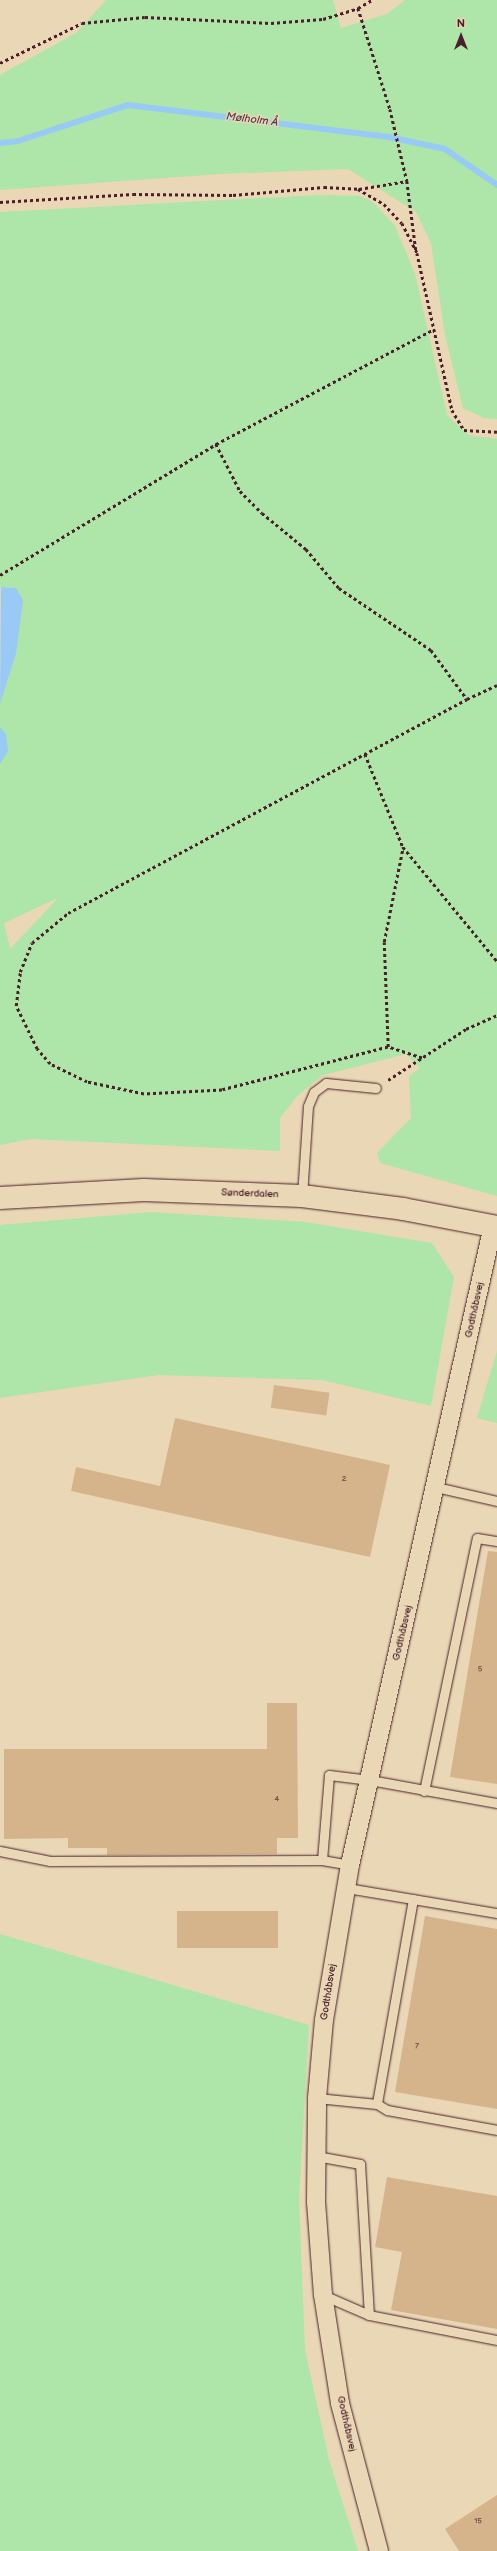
<!DOCTYPE html>
<meta charset="utf-8">
<style>
body{margin:0}
#map{position:relative;width:497px;height:2551px;overflow:hidden;background:#e9d7b5;font-family:"Balsamiq Sans",sans-serif}
div>[style]{position:absolute}
.green>*{inset:0;background:#aee5a8}
.water>*{inset:0;background:#99caf6}
.stream>*{height:6px;margin:-3px;padding:0 3px;transform-origin:3px;border-radius:3px;background:#99caf6}
.building>*{inset:0;background:#d5b48b;transform-origin:0 0}
.path>*{height:2.5px;margin-top:-1.25px;transform-origin:0;background:repeating-linear-gradient(90deg,#4a1f2b 0 3px,transparent 0 6px)}
.roads{filter:drop-shadow(0 0 1px #4a1f2b) drop-shadow(0 0 1px #4a1f2b)}
.lane>*{height:9px;margin:-4.5px;padding:0 4.5px;transform-origin:4.5px;border-radius:4.5px;background:#e9d7b5}
.street>*{height:18px;margin:-9px;padding:0 9px;transform-origin:9px;border-radius:9px;background:#e9d7b5}
.secondary>*{height:22px;margin:-11px;padding:0 11px;transform-origin:11px;border-radius:11px;background:#e9d7b5}
span{translate:-50% -50%;white-space:nowrap;text-align:center;line-height:1.15;-webkit-text-stroke:3px #e9d7b5;paint-order:stroke}
.number-label{font-size:8px;color:#6d4443}
.number-label span{-webkit-text-stroke-width:0}
.street-label{font-size:10px;color:#4a1f2b}
.water-label{font-size:11px;color:#563949;font-style:italic}
.north{position:absolute;left:441px;top:16px;width:40px;height:40px;-webkit-text-stroke:3px #e9d7b5;paint-order:stroke;rotate:0deg;font-size:11px;font-weight:700;line-height:16px;text-align:center;color:#4a1f2b}
.north::after{content:'';display:block;margin:auto;width:14px;height:18px;background:#4a1f2b;clip-path:polygon(50% 0,100% 100%,50% 72%,0 100%)}
</style>
<div id="map">
<div class="green">
<i style="clip-path:polygon(106px 0,333px 0,341px 28px,387px 14px,405px 0,497px 0,497px 419px,484px 418px,463px 408px,445px 335px,431px 243px,416px 212px,348px 169px,220px 174px,0 190px,0 75px,76px 33px)"></i>
<i style="clip-path:polygon(evenodd,319px 195px,360px 196px,373px 202px,395px 226px,415px 274px,447px 415px,468px 435px,497px 439px,497px 1196px,380px 1163px,377px 1153px,411px 1118px,409px 1076px,420px 1068px,406px 1054px,323px 1075px,297px 1096px,280px 1118px,280px 1151px,31px 1139px,0 1145px,0 764px,6px 734px,0 727px,0 704px,16px 654px,16px 588px,0 587px,0 212px,319px 195px,58px 898px,11px 948px,10px 948px,4px 923px,58px 898px)"></i>
<i style="clip-path:polygon(151px 1212px,305px 1222px,432px 1243px,454px 1277px,431px 1406px,322px 1380px,159px 1375px,0 1398px,0 1225px)"></i>
<i style="clip-path:polygon(497px 1351px,497px 1423px,477px 1418px)"></i>
<i style="clip-path:polygon(0 1934px,309px 2025px,299px 2199px,305px 2350px,329px 2460px,358px 2551px,0 2551px)"></i>
</div>
<div class="water">
<i style="clip-path:polygon(1px 587px,16px 588px,23px 600px,16px 654px,0 704px)"></i>
<i style="clip-path:polygon(0 727px,6px 734px,8px 751px,0 764px)"></i>
</div>
<div class="stream">
<i style="left:0;top:143px;width:18px;rotate:-6deg"></i>
<i style="left:18px;top:141px;width:116px;rotate:-18.1deg"></i>
<i style="left:128px;top:105px;width:263px;rotate:7deg"></i>
<i style="left:389px;top:137px;width:57px;rotate:12.1deg"></i>
<i style="left:445px;top:149px;width:63px;rotate:34.7deg"></i>
</div>
<div class="building">
<i style="left:274px;top:1385px;width:56px;height:23px;rotate:8deg"></i>
<i style="clip-path:polygon(175px 1418px,390px 1465px,370px 1557px,71px 1491px,76px 1467px,160px 1486px)"></i>
<i style="clip-path:polygon(488px 1551px,497px 1552px,497px 1784px,450px 1777px)"></i>
<i style="clip-path:polygon(267px 1703px,297px 1703px,298px 1838px,277px 1838px,277px 1854px,107px 1855px,107px 1848px,68px 1848px,68px 1838px,4px 1839px,4px 1749px,267px 1749px)"></i>
<i style="left:177px;top:1911px;width:101px;height:37px"></i>
<i style="clip-path:polygon(425px 1916px,497px 1929px,497px 2109px,395px 2092px)"></i>
<i style="clip-path:polygon(387px 2177px,497px 2196px,497px 2329px,391px 2310px,402px 2252px,375px 2247px)"></i>
<i style="clip-path:polygon(497px 2495px,497px 2551px,459px 2551px,445px 2529px)"></i>
</div>
<div class="path">
<i style="left:358px;top:8px;width:106px;rotate:72.4deg"></i>
<i style="left:390px;top:109px;width:74px;rotate:76.7deg"></i>
<i style="left:407px;top:181px;width:70px;rotate:82.6deg"></i>
<i style="left:0;top:63px;width:91px;rotate:-26deg"></i>
<i style="left:82px;top:23px;width:63px;rotate:-5.4deg"></i>
<i style="left:145px;top:17px;width:126px;rotate:2.7deg"></i>
<i style="left:271px;top:23px;width:52px;rotate:-4.4deg"></i>
<i style="left:323px;top:19px;width:37px;rotate:-17deg"></i>
<i style="left:358px;top:8px;width:16px;rotate:-30deg"></i>
<i style="left:359px;top:189px;width:49px;rotate:-9.5deg"></i>
<i style="left:0;top:202px;width:133px;rotate:-3.4deg"></i>
<i style="left:133px;top:194px;width:100px;rotate:0.6deg"></i>
<i style="left:233px;top:195px;width:91px;rotate:-5deg"></i>
<i style="left:324px;top:187px;width:34px;rotate:3deg"></i>
<i style="left:358px;top:189px;width:30px;rotate:30deg"></i>
<i style="left:384px;top:204px;width:26px;rotate:47deg"></i>
<i style="left:402px;top:223px;width:34px;rotate:63deg"></i>
<i style="left:417px;top:253px;width:161px;rotate:77.4deg"></i>
<i style="left:452px;top:410px;width:23px;rotate:59deg"></i>
<i style="left:464px;top:430px;width:33px;rotate:3deg"></i>
<i style="left:216px;top:444px;width:246px;rotate:-27.8deg"></i>
<i style="left:0;top:575px;width:253px;rotate:-31.2deg"></i>
<i style="left:216px;top:444px;width:53px;rotate:62.9deg"></i>
<i style="left:240px;top:491px;width:31px;rotate:45deg"></i>
<i style="left:262px;top:513px;width:57px;rotate:39.3deg"></i>
<i style="left:306px;top:549px;width:51px;rotate:49.8deg"></i>
<i style="left:339px;top:588px;width:111px;rotate:34deg"></i>
<i style="left:431px;top:650px;width:61px;rotate:53.7deg"></i>
<i style="left:467px;top:699px;width:33px;rotate:-25deg"></i>
<i style="left:365px;top:754px;width:100px;rotate:67.8deg"></i>
<i style="left:403px;top:847px;width:148px;rotate:50.5deg"></i>
<i style="left:388px;top:1047px;width:105px;rotate:-92.2deg"></i>
<i style="left:384px;top:942px;width:97px;rotate:-78.7deg"></i>
<i style="left:422px;top:1058px;width:36px;rotate:-162deg"></i>
<i style="left:388px;top:1047px;width:171px;rotate:165.5deg"></i>
<i style="left:222px;top:1090px;width:78px;rotate:177.1deg"></i>
<i style="left:144px;top:1094px;width:58px;rotate:-168.1deg"></i>
<i style="left:87px;top:1082px;width:41px;rotate:-154.1deg"></i>
<i style="left:50px;top:1064px;width:20px;rotate:-131deg"></i>
<i style="left:37px;top:1049px;width:48px;rotate:-116deg"></i>
<i style="left:16px;top:1006px;width:34px;rotate:-83deg"></i>
<i style="left:20px;top:972px;width:31px;rotate:-68deg"></i>
<i style="left:32px;top:943px;width:47px;rotate:-39.8deg"></i>
<i style="left:68px;top:913px;width:453px;rotate:-28.2deg"></i>
<i style="left:388px;top:1080px;width:93px;rotate:-33.2deg"></i>
<i style="left:466px;top:1029px;width:34px;rotate:-24deg"></i>
</div>
<div class="roads">
<div class="lane">
<i style="left:302px;top:1196px;width:90px;rotate:-86.2deg"></i>
<i style="left:308px;top:1106px;width:15px;rotate:-67deg"></i>
<i style="left:314px;top:1092px;width:15px;rotate:-37deg"></i>
<i style="left:326px;top:1083px;width:50px;rotate:5.7deg"></i>
<i style="left:436px;top:1487px;width:63px;rotate:12.9deg"></i>
<i style="left:424px;top:1791px;width:258px;rotate:-78.2deg"></i>
<i style="left:477px;top:1538px;width:20px;rotate:9deg"></i>
<i style="left:0;top:1851px;width:51px;rotate:11.3deg"></i>
<i style="left:50px;top:1861px;width:272px;rotate:-0.2deg"></i>
<i style="left:322px;top:1860px;width:28px;rotate:10deg"></i>
<i style="left:322px;top:1860px;width:85px;rotate:-85.3deg"></i>
<i style="left:329px;top:1775px;width:41px;rotate:7deg"></i>
<i style="left:370px;top:1780px;width:129px;rotate:10.3deg"></i>
<i style="left:347px;top:1888px;width:152px;rotate:9.5deg"></i>
<i style="left:413px;top:1899px;width:208px;rotate:100deg"></i>
<i style="left:377px;top:2104px;width:12px;rotate:31deg"></i>
<i style="left:387px;top:2110px;width:112px;rotate:10.3deg"></i>
<i style="left:317px;top:2098px;width:60px;rotate:5.7deg"></i>
<i style="left:316px;top:2156px;width:45px;rotate:10.3deg"></i>
<i style="left:360px;top:2164px;width:151px;rotate:86.6deg"></i>
<i style="left:323px;top:2295px;width:50px;rotate:23.5deg"></i>
<i style="left:369px;top:2315px;width:130px;rotate:11.1deg"></i>
</div>
<div class="street">
<i style="left:379px;top:2551px;width:153px;rotate:-104.8deg"></i>
<i style="left:340px;top:2403px;width:109px;rotate:-98.9deg"></i>
<i style="left:323px;top:2295px;width:93px;rotate:-94.3deg"></i>
<i style="left:316px;top:2202px;width:104px;rotate:-89.4deg"></i>
<i style="left:317px;top:2098px;width:78px;rotate:-84.9deg"></i>
<i style="left:324px;top:2020px;width:157px;rotate:-80.5deg"></i>
<i style="left:350px;top:1865px;width:655px;rotate:-77.39deg"></i>
</div>
<div class="secondary">
<i style="left:0;top:1198px;width:144px;rotate:-3.2deg"></i>
<i style="left:144px;top:1190px;width:158px;rotate:2.2deg"></i>
<i style="left:302px;top:1196px;width:102px;rotate:7.3deg"></i>
<i style="left:403px;top:1209px;width:96px;rotate:10.8deg"></i>
</div>
</div>
<div class="number-label">
<span style="left:344px;top:1479px">2</span>
<span style="left:480px;top:1669px">5</span>
<span style="left:277px;top:1799px">4</span>
<span style="left:417px;top:2046px">7</span>
<span style="left:478px;top:2521px">15</span>
</div>
<div class="street-label">
<span style="left:250px;top:1194px;rotate:2deg">Sønderdalen</span>
<span style="left:475px;top:1310px;rotate:-78deg">Godthåbsvej</span>
<span style="left:403px;top:1633px;rotate:-77deg">Godthåbsvej</span>
<span style="left:329px;top:1992px;rotate:-81deg">Godthåbsvej</span>
<span style="left:346px;top:2424px;rotate:77deg">Godthåbsvej</span>
</div>
<div class="water-label">
<span style="left:252px;top:120px;rotate:7deg">Mølholm Å</span>
</div>
<div class="north">N</div>
</div>
